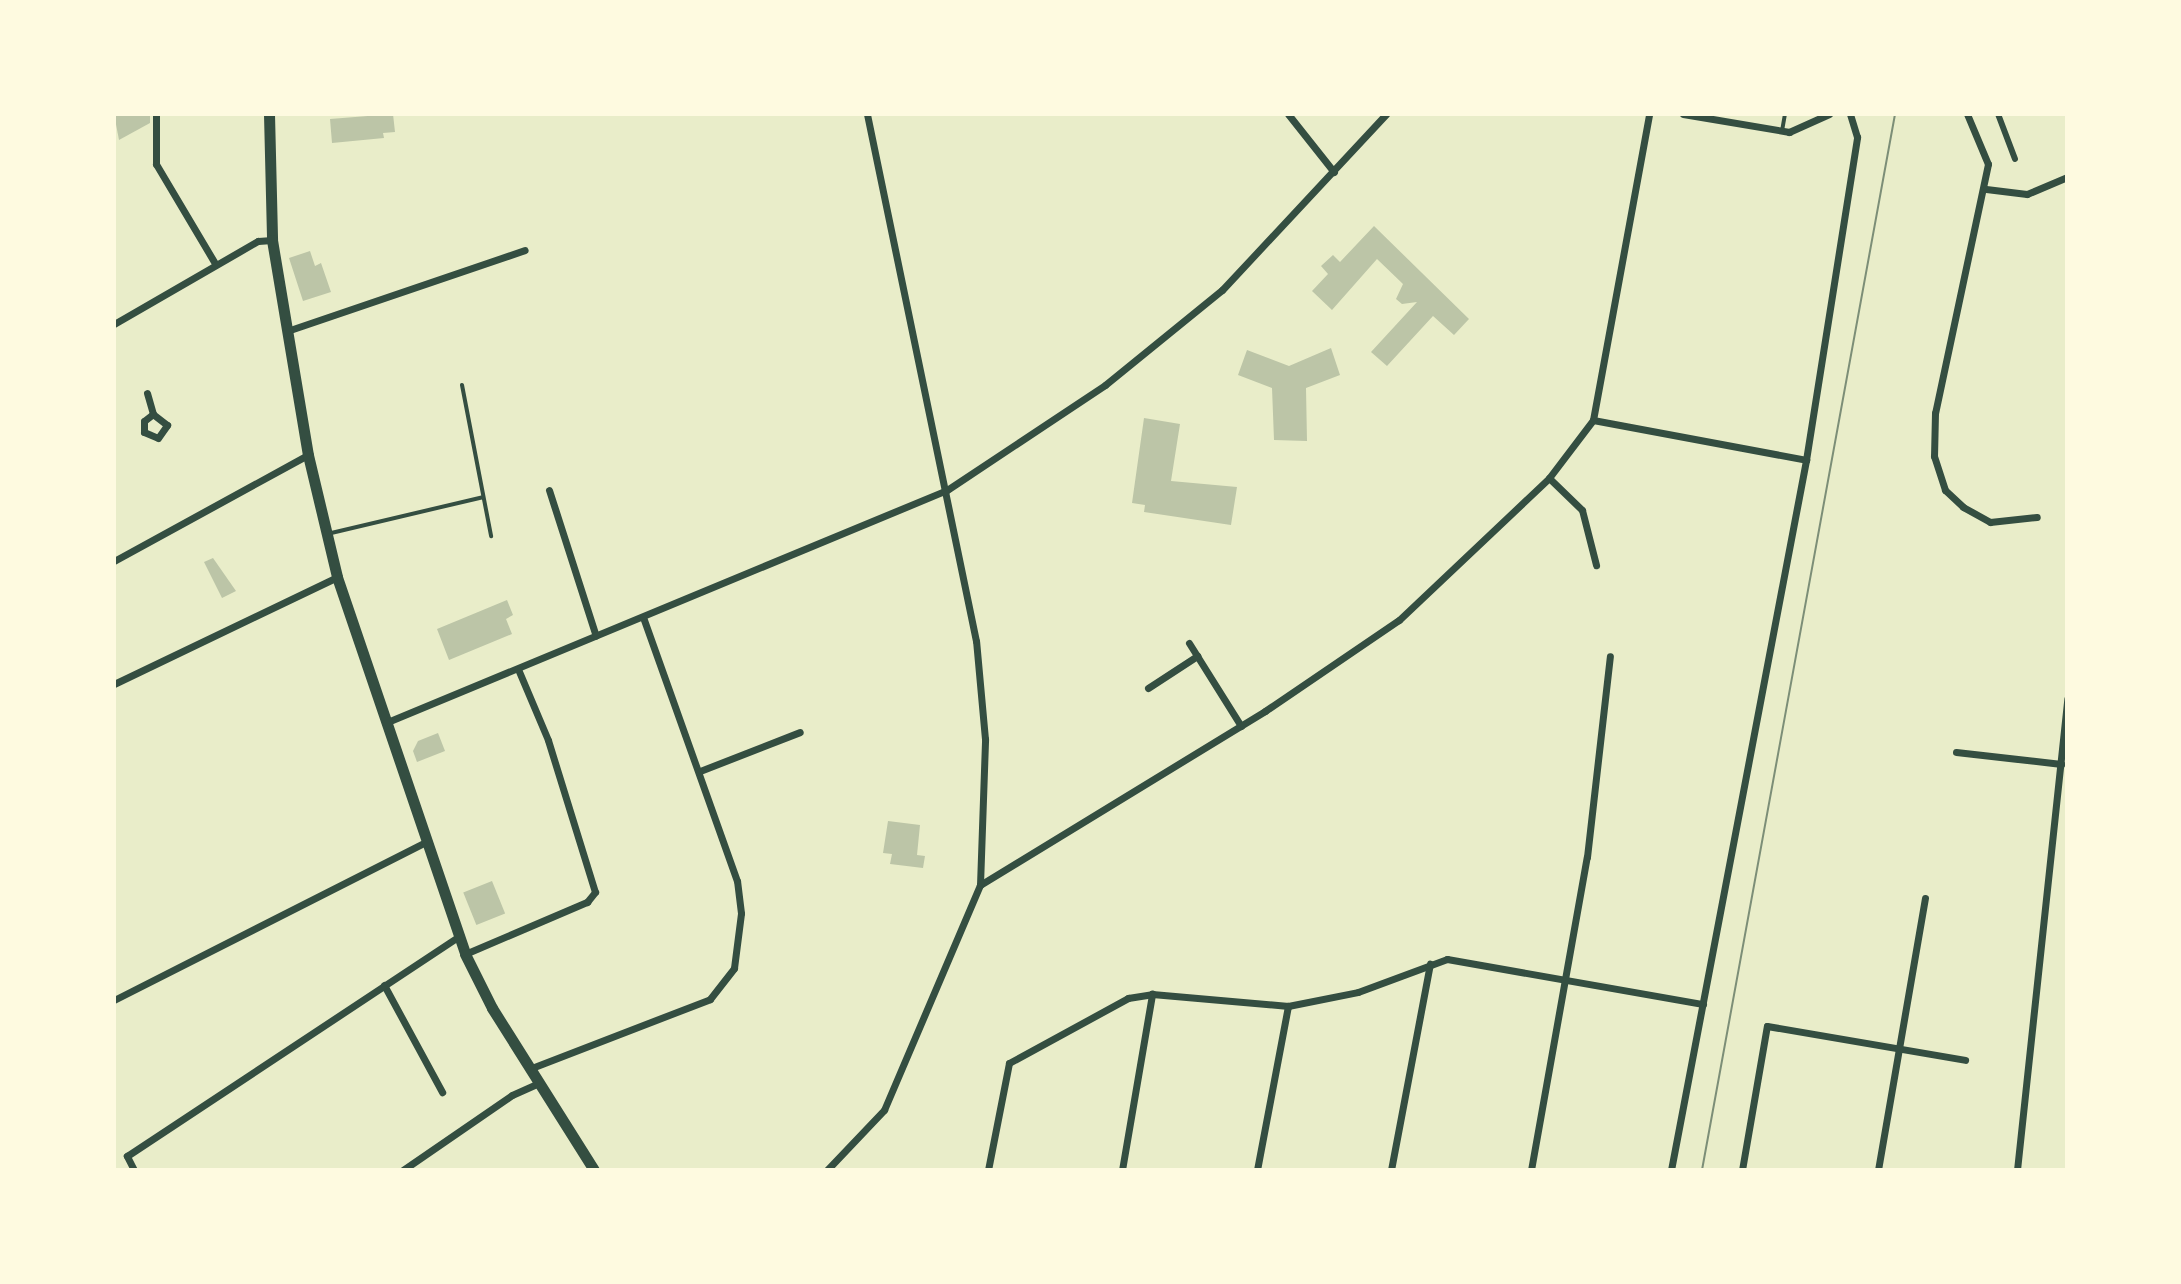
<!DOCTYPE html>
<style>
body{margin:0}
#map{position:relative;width:2181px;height:1284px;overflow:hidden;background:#e9edc9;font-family:"Asap Condensed",sans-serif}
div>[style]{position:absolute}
.building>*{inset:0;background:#bcc5a7;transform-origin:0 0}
.service>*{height:4px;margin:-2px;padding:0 2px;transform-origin:2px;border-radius:2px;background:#344e41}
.pedestrian>*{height:6px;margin:-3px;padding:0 3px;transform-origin:3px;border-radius:3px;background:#344e41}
.minor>*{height:7px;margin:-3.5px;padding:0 3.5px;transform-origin:3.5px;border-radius:3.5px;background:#344e41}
.secondary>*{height:11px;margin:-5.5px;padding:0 5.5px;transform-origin:5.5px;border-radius:5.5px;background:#344e41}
.tram>*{height:2px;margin:-1px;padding:0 1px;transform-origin:1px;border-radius:1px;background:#7c8e77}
span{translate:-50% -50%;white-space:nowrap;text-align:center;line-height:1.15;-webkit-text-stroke:7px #fefae0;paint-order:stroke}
.frame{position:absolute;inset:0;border:116px solid #fefae0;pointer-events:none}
</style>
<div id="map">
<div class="building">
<i style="clip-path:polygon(114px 114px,150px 114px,150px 123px,119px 140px)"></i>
<i style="clip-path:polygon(393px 114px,395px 132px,383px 133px,384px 138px,332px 143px,330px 119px)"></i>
<i style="clip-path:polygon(1374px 226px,1469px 319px,1454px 335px,1433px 316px,1387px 366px,1371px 352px,1417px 302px,1402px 304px,1396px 299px,1403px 284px,1377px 259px,1332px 310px,1312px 291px,1328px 274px,1321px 266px,1333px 255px,1340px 262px)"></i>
<i style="clip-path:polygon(310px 251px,315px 266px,321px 263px,331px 292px,303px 301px,289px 258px)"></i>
<i style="clip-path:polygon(1331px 348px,1340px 375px,1306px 388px,1307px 441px,1274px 440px,1272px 388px,1238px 375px,1247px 350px,1289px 366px)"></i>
<i style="clip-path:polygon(1144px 418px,1180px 424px,1171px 481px,1237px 487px,1231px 525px,1144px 512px,1145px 505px,1132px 503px)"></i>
<i style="clip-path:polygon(213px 558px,236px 591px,222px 598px,204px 562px)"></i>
<i style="clip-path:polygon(507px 600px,513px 615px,506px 619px,512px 634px,449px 660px,437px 629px)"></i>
<i style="clip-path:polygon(438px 733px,445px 751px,417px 762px,413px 751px,418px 741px)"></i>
<i style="clip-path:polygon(888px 821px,920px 825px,917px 855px,925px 856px,923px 868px,890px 864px,892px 854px,883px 853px)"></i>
<i style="left:492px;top:881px;width:35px;height:31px;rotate:68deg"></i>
</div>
<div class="service">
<i style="left:1782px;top:131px;width:17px;rotate:-80deg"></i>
<i style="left:462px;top:385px;width:154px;rotate:79.1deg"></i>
<i style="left:327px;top:534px;width:160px;rotate:-13.3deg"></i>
</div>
<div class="pedestrian">
<i style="left:1998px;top:114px;width:48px;rotate:69.3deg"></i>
</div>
<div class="minor">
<i style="left:156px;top:114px;width:50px;rotate:90deg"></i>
<i style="left:156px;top:164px;width:117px;rotate:59.3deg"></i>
<i style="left:1288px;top:114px;width:74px;rotate:51.6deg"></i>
<i style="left:1683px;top:114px;width:108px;rotate:9.6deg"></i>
<i style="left:1789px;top:132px;width:44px;rotate:-24.2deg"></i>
<i style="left:1967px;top:114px;width:54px;rotate:67.2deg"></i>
<i style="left:1988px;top:164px;width:255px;rotate:102deg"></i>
<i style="left:1935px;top:413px;width:43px;rotate:91.3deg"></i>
<i style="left:1934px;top:456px;width:36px;rotate:72deg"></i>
<i style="left:1945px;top:490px;width:25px;rotate:43deg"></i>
<i style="left:1963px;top:507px;width:31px;rotate:29deg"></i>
<i style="left:1990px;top:522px;width:47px;rotate:-6.1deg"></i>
<i style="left:1986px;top:189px;width:41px;rotate:7deg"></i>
<i style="left:2027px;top:194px;width:43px;rotate:-23deg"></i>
<i style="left:114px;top:324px;width:166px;rotate:-30deg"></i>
<i style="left:258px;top:241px;width:14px;rotate:-4deg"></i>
<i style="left:287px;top:331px;width:251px;rotate:-18.8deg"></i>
<i style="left:147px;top:393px;width:22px;rotate:74deg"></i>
<i style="left:153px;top:414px;width:11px;rotate:142deg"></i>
<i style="left:144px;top:421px;width:11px;rotate:90deg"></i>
<i style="left:144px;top:432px;width:15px;rotate:23deg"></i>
<i style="left:158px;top:438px;width:16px;rotate:-55deg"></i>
<i style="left:167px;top:425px;width:18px;rotate:-142deg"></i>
<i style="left:1593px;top:420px;width:217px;rotate:10.6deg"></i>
<i style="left:1549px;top:478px;width:46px;rotate:44.1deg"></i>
<i style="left:1582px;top:510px;width:57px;rotate:75.7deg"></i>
<i style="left:549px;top:490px;width:153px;rotate:72.2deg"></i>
<i style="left:114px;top:561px;width:221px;rotate:-28.7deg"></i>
<i style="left:1189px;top:643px;width:98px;rotate:57.9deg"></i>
<i style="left:114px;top:684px;width:247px;rotate:-25.6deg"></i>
<i style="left:1148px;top:688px;width:59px;rotate:-33.1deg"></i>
<i style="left:385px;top:723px;width:608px;rotate:-22.52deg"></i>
<i style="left:947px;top:490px;width:190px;rotate:-33.6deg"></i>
<i style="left:1105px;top:385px;width:151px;rotate:-39.1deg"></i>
<i style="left:1222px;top:290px;width:241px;rotate:-47deg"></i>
<i style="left:1956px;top:752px;width:106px;rotate:6.5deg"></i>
<i style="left:700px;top:771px;width:107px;rotate:-21.3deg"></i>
<i style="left:980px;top:885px;width:334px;rotate:-31.4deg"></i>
<i style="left:1265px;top:711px;width:162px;rotate:-34.2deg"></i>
<i style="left:1399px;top:620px;width:207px;rotate:-43.4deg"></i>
<i style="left:1549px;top:478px;width:73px;rotate:-52.8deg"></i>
<i style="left:1593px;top:420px;width:311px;rotate:-79.6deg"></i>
<i style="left:465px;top:954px;width:133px;rotate:-23.1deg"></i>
<i style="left:587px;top:902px;width:13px;rotate:-51deg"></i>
<i style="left:595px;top:892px;width:159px;rotate:-107.2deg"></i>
<i style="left:548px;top:740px;width:77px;rotate:-112.9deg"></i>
<i style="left:384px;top:985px;width:122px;rotate:61.5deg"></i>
<i style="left:114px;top:1000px;width:347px;rotate:-26.9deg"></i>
<i style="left:529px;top:1069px;width:194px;rotate:-21.1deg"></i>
<i style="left:710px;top:999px;width:39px;rotate:-52deg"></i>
<i style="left:734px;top:968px;width:55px;rotate:-82.7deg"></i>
<i style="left:741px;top:913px;width:32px;rotate:-97deg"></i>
<i style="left:737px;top:881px;width:280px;rotate:-109.6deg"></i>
<i style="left:134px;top:1170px;width:16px;rotate:-117deg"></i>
<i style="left:127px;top:1156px;width:397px;rotate:-33.5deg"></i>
<i style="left:403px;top:1170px;width:132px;rotate:-34.5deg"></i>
<i style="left:512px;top:1095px;width:30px;rotate:-24deg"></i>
<i style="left:827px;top:1170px;width:83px;rotate:-46.5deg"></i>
<i style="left:884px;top:1110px;width:245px;rotate:-66.9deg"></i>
<i style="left:980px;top:885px;width:146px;rotate:-88deg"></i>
<i style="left:985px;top:739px;width:98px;rotate:-95.2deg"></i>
<i style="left:976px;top:641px;width:538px;rotate:-101.69deg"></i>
<i style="left:988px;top:1170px;width:109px;rotate:-78.9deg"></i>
<i style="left:1009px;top:1063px;width:136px;rotate:-28.6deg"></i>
<i style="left:1128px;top:998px;width:24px;rotate:-9deg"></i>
<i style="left:1152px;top:994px;width:137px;rotate:5deg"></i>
<i style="left:1288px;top:1006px;width:71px;rotate:-11.3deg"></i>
<i style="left:1358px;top:992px;width:95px;rotate:-20.3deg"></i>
<i style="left:1447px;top:959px;width:260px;rotate:10deg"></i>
<i style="left:1122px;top:1170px;width:179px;rotate:-80.3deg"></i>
<i style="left:1257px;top:1170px;width:167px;rotate:-79.3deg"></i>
<i style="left:1391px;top:1170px;width:210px;rotate:-79.3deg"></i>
<i style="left:1531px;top:1170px;width:318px;rotate:-79.9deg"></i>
<i style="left:1587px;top:857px;width:202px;rotate:-83.5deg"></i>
<i style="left:1671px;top:1170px;width:723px;rotate:-79.23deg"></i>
<i style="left:1806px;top:460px;width:327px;rotate:-81deg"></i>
<i style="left:1857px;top:137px;width:24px;rotate:-107deg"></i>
<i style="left:1742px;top:1170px;width:146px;rotate:-80.2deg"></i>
<i style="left:1767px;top:1026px;width:201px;rotate:9.7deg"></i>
<i style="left:1878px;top:1170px;width:276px;rotate:-80.2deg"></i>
<i style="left:2017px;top:1170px;width:474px;rotate:-83.9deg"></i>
</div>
<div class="secondary">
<i style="left:269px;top:114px;width:126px;rotate:88.6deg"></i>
<i style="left:272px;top:240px;width:218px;rotate:80.5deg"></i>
<i style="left:308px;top:455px;width:125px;rotate:76.6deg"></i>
<i style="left:337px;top:577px;width:398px;rotate:71.2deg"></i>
<i style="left:465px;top:954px;width:60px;rotate:63.4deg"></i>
<i style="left:492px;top:1008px;width:191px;rotate:57.8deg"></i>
</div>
<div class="tram">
<i style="left:1702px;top:1170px;width:1073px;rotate:-79.64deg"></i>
</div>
<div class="frame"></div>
</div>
